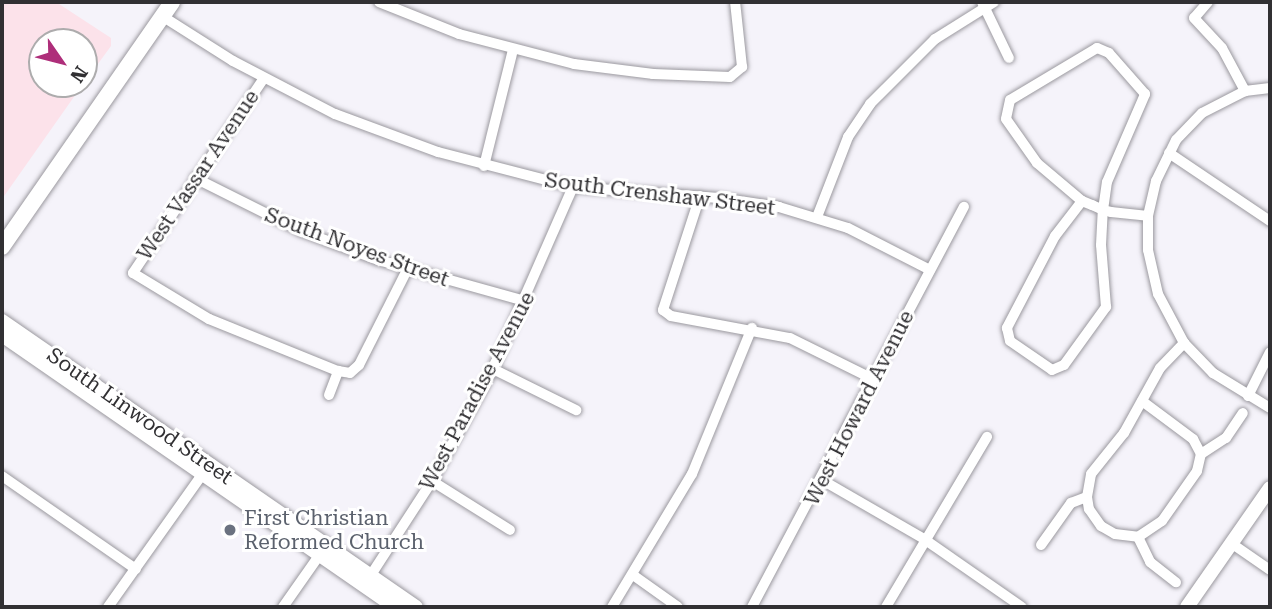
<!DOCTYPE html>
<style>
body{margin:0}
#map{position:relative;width:1272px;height:609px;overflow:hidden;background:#f5f3fa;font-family:"Roboto Serif",serif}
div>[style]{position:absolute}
.education>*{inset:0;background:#fce2ea}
.roads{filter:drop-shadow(0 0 2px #9b999f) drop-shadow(0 0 2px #9b999f)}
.minor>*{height:10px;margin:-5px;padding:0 5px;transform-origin:5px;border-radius:5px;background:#fff}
.tertiary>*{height:14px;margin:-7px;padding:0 7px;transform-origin:7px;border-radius:7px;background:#fff}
.secondary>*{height:16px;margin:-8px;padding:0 8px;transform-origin:8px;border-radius:8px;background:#fff}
.dots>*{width:19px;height:19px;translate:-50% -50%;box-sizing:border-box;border:4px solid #fff;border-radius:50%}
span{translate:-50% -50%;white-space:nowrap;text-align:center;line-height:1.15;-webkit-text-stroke:6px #fff;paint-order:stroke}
.street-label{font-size:21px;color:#313033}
.worship-label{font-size:21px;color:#5b616d}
.left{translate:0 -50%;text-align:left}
.frame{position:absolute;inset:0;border:4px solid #313033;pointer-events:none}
.north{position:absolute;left:28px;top:28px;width:70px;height:70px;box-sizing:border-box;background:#fff;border:2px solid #adacad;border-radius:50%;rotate:125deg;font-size:19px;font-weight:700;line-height:28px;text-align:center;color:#313033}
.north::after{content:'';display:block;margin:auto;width:24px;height:32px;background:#ae2e7a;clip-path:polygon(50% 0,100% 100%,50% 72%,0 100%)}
</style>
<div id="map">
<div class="education">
<i style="clip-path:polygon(2px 2px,56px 2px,111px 38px,111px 46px,84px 83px,84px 42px,42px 42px,42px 84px,83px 84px,2px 199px)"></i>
</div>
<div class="roads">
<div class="minor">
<i style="left:379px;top:2px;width:86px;rotate:21.8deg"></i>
<i style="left:459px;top:34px;width:119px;rotate:14.6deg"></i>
<i style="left:574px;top:64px;width:80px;rotate:7.2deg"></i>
<i style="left:653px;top:74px;width:77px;rotate:2.2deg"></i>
<i style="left:730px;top:77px;width:16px;rotate:-40deg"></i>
<i style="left:742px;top:67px;width:65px;rotate:-96.1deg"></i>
<i style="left:982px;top:2px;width:62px;rotate:64.3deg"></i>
<i style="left:1208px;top:2px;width:21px;rotate:131deg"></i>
<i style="left:1194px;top:18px;width:41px;rotate:47deg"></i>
<i style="left:1222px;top:48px;width:49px;rotate:61.9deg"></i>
<i style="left:1245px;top:91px;width:25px;rotate:-7deg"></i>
<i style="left:162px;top:16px;width:84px;rotate:32.4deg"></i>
<i style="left:233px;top:61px;width:115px;rotate:27.5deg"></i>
<i style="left:335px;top:114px;width:110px;rotate:20.3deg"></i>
<i style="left:438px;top:152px;width:139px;rotate:14.5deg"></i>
<i style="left:573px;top:187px;width:146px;rotate:4.3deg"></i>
<i style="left:719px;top:198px;width:61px;rotate:8.5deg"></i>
<i style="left:779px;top:207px;width:72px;rotate:16.9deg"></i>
<i style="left:848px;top:228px;width:92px;rotate:27.1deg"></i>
<i style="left:264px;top:78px;width:235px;rotate:123.9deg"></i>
<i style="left:133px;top:273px;width:89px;rotate:31.2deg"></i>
<i style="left:209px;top:319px;width:139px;rotate:22deg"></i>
<i style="left:1245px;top:91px;width:48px;rotate:152.9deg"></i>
<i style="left:1202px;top:113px;width:37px;rotate:134deg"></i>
<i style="left:1176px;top:140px;width:46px;rotate:116deg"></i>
<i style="left:1156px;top:181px;width:36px;rotate:103deg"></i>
<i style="left:1148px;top:216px;width:34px;rotate:90deg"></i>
<i style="left:1148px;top:250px;width:45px;rotate:77.2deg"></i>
<i style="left:1158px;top:294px;width:55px;rotate:62deg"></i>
<i style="left:1184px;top:343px;width:42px;rotate:46deg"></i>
<i style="left:1213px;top:373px;width:67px;rotate:31.6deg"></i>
<i style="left:1169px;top:153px;width:122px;rotate:34deg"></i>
<i style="left:484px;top:166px;width:120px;rotate:-76deg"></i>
<i style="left:195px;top:178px;width:119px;rotate:26.6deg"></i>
<i style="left:301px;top:231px;width:82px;rotate:20.6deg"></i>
<i style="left:378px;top:260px;width:153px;rotate:15.6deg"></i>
<i style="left:700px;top:196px;width:120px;rotate:108deg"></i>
<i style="left:663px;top:310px;width:10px;rotate:37deg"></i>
<i style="left:671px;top:316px;width:121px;rotate:10.5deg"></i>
<i style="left:790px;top:338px;width:93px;rotate:26.3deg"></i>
<i style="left:1082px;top:201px;width:44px;rotate:127.6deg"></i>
<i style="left:1055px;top:236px;width:104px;rotate:117.6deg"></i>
<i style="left:1007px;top:328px;width:13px;rotate:77deg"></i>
<i style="left:1010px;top:341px;width:51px;rotate:34.6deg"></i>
<i style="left:1052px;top:370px;width:13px;rotate:-23deg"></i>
<i style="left:1064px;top:365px;width:72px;rotate:-54.1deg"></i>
<i style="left:1106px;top:307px;width:62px;rotate:-94.6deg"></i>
<i style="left:1101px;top:245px;width:35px;rotate:-87deg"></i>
<i style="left:1103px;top:210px;width:28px;rotate:-82deg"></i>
<i style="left:1107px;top:182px;width:96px;rotate:-66.6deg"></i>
<i style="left:1145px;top:94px;width:55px;rotate:-131.3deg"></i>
<i style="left:1109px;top:53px;width:13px;rotate:-157deg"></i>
<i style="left:1097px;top:48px;width:101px;rotate:149.1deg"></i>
<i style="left:1010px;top:100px;width:19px;rotate:102deg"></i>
<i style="left:1006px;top:119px;width:54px;rotate:54.8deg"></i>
<i style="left:1037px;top:163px;width:59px;rotate:40.2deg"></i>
<i style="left:1082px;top:201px;width:11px;rotate:22deg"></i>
<i style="left:1092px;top:205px;width:12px;rotate:24deg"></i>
<i style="left:1103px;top:210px;width:8px;rotate:14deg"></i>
<i style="left:1111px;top:212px;width:37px;rotate:6deg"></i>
<i style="left:817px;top:217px;width:86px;rotate:-68.8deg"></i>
<i style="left:848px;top:137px;width:40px;rotate:-56deg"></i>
<i style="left:870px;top:104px;width:92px;rotate:-45deg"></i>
<i style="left:935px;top:39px;width:70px;rotate:-32.1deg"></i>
<i style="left:493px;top:369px;width:93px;rotate:26.3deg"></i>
<i style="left:329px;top:395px;width:26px;rotate:-69deg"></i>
<i style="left:338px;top:371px;width:12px;rotate:9deg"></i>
<i style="left:350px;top:373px;width:12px;rotate:-42deg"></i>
<i style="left:359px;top:365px;width:106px;rotate:-63.2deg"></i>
<i style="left:1248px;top:396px;width:49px;rotate:-63.4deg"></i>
<i style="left:1142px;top:401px;width:64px;rotate:36.7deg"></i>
<i style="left:1193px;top:439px;width:17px;rotate:62deg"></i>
<i style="left:2px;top:476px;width:163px;rotate:34.8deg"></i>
<i style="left:822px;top:480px;width:118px;rotate:30deg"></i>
<i style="left:924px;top:539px;width:119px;rotate:34.8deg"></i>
<i style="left:432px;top:481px;width:92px;rotate:32.1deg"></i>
<i style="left:1087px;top:497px;width:12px;rotate:81deg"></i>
<i style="left:1089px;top:509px;width:21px;rotate:55deg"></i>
<i style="left:1101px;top:526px;width:16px;rotate:30deg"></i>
<i style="left:1115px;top:534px;width:23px;rotate:7deg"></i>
<i style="left:1138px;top:537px;width:28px;rotate:64deg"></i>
<i style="left:1150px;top:562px;width:33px;rotate:38deg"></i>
<i style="left:1138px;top:537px;width:29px;rotate:-34deg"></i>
<i style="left:1162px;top:521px;width:61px;rotate:-55deg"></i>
<i style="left:1197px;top:471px;width:17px;rotate:-77deg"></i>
<i style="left:1201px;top:454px;width:30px;rotate:-33deg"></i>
<i style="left:1226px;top:438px;width:30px;rotate:-56deg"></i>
<i style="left:1231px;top:543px;width:47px;rotate:34.7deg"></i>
<i style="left:1041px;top:545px;width:52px;rotate:-54.5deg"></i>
<i style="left:1071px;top:503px;width:17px;rotate:-21deg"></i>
<i style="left:1087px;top:497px;width:23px;rotate:-80deg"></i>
<i style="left:1091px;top:474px;width:53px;rotate:-51.2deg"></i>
<i style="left:1124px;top:433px;width:74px;rotate:-61deg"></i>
<i style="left:1160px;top:368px;width:35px;rotate:-46deg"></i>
<i style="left:633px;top:575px;width:55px;rotate:35.4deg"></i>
<i style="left:367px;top:581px;width:119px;rotate:-57deg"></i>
<i style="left:432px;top:481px;width:128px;rotate:-61.4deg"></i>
<i style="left:493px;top:369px;width:199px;rotate:-66.3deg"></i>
<i style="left:108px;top:607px;width:169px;rotate:-54.6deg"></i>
<i style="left:283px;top:607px;width:70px;rotate:-54.9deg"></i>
<i style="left:612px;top:607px;width:155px;rotate:-59deg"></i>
<i style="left:692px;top:474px;width:158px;rotate:-67.7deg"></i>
<i style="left:752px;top:607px;width:453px;rotate:-62.1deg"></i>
<i style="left:886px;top:607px;width:198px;rotate:-59.3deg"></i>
</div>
<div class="tertiary">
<i style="left:2px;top:321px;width:503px;rotate:34.64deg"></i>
<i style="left:2px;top:335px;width:478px;rotate:34.7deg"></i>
<i style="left:1187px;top:607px;width:145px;rotate:-55.1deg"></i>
</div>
<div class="secondary">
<i style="left:2px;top:247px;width:298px;rotate:-55.2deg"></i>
</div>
</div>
<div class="dots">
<i style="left:230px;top:530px;background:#6b7280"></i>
</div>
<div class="street-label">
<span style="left:198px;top:175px;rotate:-56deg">West Vassar Avenue</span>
<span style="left:660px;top:194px;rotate:7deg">South Crenshaw Street</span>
<span style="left:357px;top:247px;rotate:20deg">South Noyes Street</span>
<span style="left:477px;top:391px;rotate:-62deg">West Paradise Avenue</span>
<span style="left:859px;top:408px;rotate:-63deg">West Howard Avenue</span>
<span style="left:140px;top:416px;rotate:35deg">South Linwood Street</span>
</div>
<div class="worship-label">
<span class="left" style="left:244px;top:530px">First Christian<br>Reformed Church</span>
</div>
<div class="frame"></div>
<div class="north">N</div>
</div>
